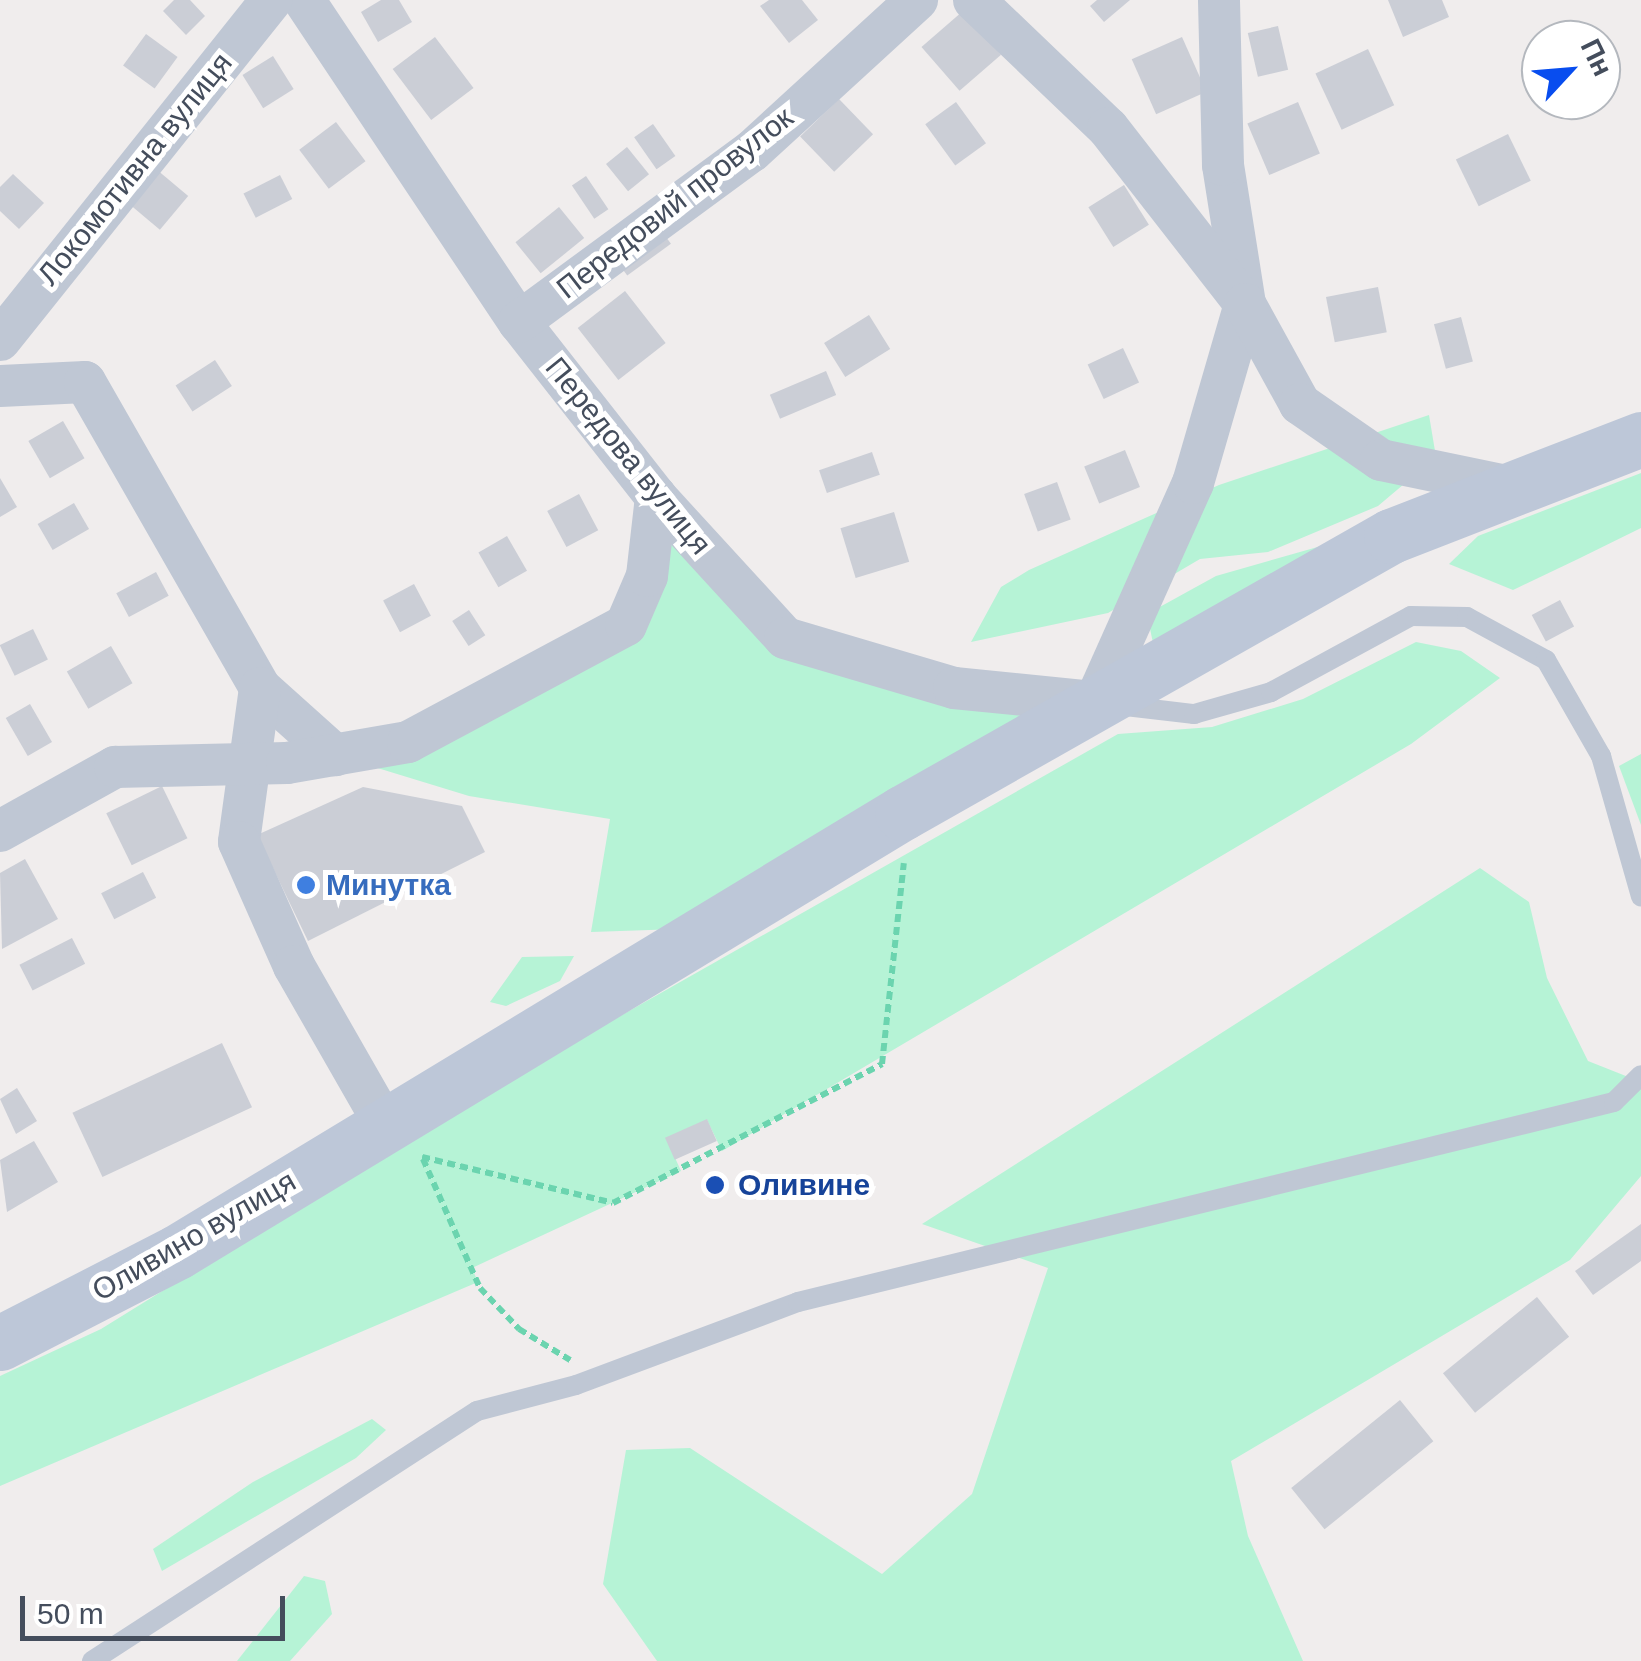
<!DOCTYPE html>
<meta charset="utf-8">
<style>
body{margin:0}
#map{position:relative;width:1641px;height:1661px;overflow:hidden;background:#f0eded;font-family:Arial,sans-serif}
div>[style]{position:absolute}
.green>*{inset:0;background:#b6f3d6}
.building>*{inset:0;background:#cbced6;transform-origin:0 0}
.path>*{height:6px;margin-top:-3px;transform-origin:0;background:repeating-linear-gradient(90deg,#6bd4af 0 8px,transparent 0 13px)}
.lane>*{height:20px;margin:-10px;padding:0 10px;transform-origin:10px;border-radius:10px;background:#bfc7d4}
.street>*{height:42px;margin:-21px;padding:0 21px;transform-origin:21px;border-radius:21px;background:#bfc7d4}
.secondary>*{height:55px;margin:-27.5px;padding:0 27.5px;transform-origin:27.5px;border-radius:27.5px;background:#bdc7d8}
.dots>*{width:28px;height:28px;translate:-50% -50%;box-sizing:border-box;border:5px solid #fff;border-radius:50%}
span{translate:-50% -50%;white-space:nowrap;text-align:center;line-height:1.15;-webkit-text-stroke:10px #fff;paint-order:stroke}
.street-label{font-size:30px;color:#444d5c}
.shop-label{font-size:30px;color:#366cbe;font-weight:700}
.left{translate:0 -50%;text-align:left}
.transit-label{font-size:30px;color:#164399;font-weight:700}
.north{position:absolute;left:1521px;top:20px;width:100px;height:100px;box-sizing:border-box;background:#fff;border:2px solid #b4b8be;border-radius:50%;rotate:64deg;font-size:28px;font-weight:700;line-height:40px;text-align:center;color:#444d5c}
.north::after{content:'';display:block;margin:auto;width:35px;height:45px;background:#084def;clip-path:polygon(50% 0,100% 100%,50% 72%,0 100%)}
.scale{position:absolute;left:20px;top:1596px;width:265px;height:45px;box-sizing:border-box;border:5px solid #444d5c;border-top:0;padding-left:12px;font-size:30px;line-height:35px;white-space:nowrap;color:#444d5c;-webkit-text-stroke:8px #fff;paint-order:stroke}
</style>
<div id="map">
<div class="green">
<i style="clip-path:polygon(1429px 415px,1436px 457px,1378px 506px,1268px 552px,1200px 559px,1108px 613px,971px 642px,1001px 587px,1029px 570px,1219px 485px)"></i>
<i style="clip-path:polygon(1641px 473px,1641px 528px,1578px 559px,1513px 590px,1449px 564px,1478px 536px)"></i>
<i style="clip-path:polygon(656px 497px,785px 638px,1095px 702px,708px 928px,591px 932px,610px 819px,469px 796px,335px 755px,626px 625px)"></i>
<i style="clip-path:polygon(1374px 531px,1154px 648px,1147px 614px,1216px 576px)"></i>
<i style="clip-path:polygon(1416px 642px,1461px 651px,1500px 678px,1411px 744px,722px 1151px,707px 1120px,667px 1140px,681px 1171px,472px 1268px,478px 1282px,0 1486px,0 1376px,101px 1329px,456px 1109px,1118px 734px,1212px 727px,1303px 699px)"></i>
<i style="clip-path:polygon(1641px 754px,1641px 825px,1619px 766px)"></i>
<i style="clip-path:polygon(1480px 868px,1529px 902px,1547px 978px,1588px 1061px,1641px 1082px,1641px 1176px,1570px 1260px,1231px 1461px,1248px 1536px,1303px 1661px,657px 1661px,603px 1584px,626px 1450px,690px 1448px,882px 1574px,972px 1494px,1048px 1268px,922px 1224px)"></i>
<i style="clip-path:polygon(574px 956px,560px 981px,506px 1006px,490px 1002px,522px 957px)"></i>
<i style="clip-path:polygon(372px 1419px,386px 1430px,356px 1458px,162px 1571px,153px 1549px,253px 1482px)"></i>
<i style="clip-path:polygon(304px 1576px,325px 1581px,332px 1614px,290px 1661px,237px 1661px)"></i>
</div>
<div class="building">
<i style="clip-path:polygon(174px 0,190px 0,205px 16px,186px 35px,163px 11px)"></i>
<i style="clip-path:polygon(381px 0,399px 0,412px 22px,378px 42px,361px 12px)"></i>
<i style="clip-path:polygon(769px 0,802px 0,818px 20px,789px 43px,760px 6px)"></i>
<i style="clip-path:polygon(1097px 0,1130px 0,1104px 22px,1090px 6px)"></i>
<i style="clip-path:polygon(1388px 0,1442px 0,1449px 17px,1403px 37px)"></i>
<i style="left:963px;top:11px;width:58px;height:55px;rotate:49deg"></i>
<i style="left:1278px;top:26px;width:45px;height:31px;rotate:77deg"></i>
<i style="left:146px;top:34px;width:39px;height:39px;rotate:36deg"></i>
<i style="left:435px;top:37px;width:64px;height:53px;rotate:53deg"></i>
<i style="left:1182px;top:37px;width:60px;height:55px;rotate:66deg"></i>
<i style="left:1368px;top:49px;width:62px;height:58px;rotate:65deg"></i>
<i style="left:273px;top:56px;width:39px;height:36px;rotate:58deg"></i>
<i style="left:839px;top:99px;width:49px;height:54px;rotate:46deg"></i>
<i style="left:956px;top:102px;width:51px;height:38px;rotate:54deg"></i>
<i style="left:1298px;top:102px;width:56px;height:55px;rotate:67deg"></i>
<i style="left:336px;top:122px;width:49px;height:46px;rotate:53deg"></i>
<i style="left:653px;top:124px;width:39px;height:23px;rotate:55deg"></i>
<i style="left:1508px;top:134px;width:52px;height:58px;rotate:64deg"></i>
<i style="left:627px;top:147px;width:35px;height:27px;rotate:51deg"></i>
<i style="left:156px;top:169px;width:42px;height:44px;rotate:40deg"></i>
<i style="clip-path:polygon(13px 174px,44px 203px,19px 229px,0 211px,0 187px)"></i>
<i style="left:280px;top:175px;width:27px;height:41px;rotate:63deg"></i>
<i style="left:586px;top:176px;width:40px;height:17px;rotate:56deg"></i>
<i style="left:1124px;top:185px;width:47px;height:42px;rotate:58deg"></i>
<i style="left:559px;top:207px;width:40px;height:56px;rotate:51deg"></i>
<i style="left:658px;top:226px;width:22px;height:54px;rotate:54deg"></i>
<i style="left:1378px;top:287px;width:46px;height:53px;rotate:79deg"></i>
<i style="left:625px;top:291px;width:66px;height:60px;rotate:52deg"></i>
<i style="left:869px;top:315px;width:40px;height:53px;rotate:58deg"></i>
<i style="left:1461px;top:317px;width:46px;height:28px;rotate:75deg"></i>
<i style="left:1123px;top:348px;width:38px;height:39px;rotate:65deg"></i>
<i style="left:215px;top:360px;width:31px;height:47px;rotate:57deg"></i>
<i style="left:826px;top:371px;width:26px;height:61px;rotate:67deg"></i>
<i style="left:63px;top:421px;width:43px;height:40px;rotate:60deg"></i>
<i style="left:1125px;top:450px;width:40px;height:44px;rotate:68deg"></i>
<i style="left:872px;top:452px;width:24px;height:56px;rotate:71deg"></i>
<i style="clip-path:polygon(0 478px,17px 507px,0 517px)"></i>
<i style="left:1057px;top:482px;width:40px;height:35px;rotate:70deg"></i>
<i style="left:579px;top:494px;width:41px;height:36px;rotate:62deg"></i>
<i style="left:74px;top:503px;width:30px;height:42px;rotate:60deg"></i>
<i style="left:894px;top:512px;width:52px;height:56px;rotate:73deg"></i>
<i style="left:507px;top:536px;width:40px;height:33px;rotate:60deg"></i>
<i style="left:156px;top:572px;width:27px;height:45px;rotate:62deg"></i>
<i style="left:414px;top:584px;width:36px;height:35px;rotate:62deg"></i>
<i style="left:1560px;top:600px;width:30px;height:32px;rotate:62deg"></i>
<i style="left:469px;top:610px;width:30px;height:20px;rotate:57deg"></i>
<i style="left:33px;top:629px;width:34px;height:37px;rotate:64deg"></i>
<i style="left:111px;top:646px;width:43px;height:51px;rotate:60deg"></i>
<i style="left:30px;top:704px;width:44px;height:28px;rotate:60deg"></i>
<i style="left:162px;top:786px;width:58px;height:62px;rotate:64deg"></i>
<i style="clip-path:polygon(363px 787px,462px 806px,485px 852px,308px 941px,257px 835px)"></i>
<i style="clip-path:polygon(25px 859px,58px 919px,2px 949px,0 873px)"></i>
<i style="left:143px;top:872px;width:29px;height:47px;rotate:63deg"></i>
<i style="left:72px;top:938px;width:29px;height:59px;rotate:63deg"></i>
<i style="left:222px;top:1043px;width:71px;height:165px;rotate:65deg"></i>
<i style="clip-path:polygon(17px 1088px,37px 1121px,16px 1134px,0 1099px)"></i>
<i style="left:707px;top:1119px;width:24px;height:46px;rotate:66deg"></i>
<i style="clip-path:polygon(34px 1141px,58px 1182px,7px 1212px,0 1160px)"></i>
<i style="clip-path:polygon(1641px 1224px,1641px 1261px,1593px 1295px,1575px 1271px)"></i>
<i style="left:1537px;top:1297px;width:51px;height:121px;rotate:51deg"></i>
<i style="left:1400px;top:1400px;width:53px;height:140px;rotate:51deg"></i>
</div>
<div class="path">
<i style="left:422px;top:1157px;width:196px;rotate:13.5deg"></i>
<i style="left:613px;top:1203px;width:303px;rotate:-27.3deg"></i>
<i style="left:882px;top:1064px;width:202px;rotate:-83.8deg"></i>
<i style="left:423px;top:1159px;width:141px;rotate:66.2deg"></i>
<i style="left:480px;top:1288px;width:57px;rotate:46.4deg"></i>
<i style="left:519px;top:1329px;width:60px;rotate:31.3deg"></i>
</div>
<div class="lane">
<i style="left:1117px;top:705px;width:78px;rotate:6.7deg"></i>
<i style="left:1194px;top:714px;width:80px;rotate:-15.9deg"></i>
<i style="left:1271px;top:692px;width:159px;rotate:-28.5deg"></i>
<i style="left:1411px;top:616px;width:56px;rotate:1deg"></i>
<i style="left:1467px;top:617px;width:90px;rotate:28.6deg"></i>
<i style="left:1546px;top:660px;width:111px;rotate:60.2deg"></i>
<i style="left:1601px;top:756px;width:146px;rotate:74.1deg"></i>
<i style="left:92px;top:1661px;width:459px;rotate:-33deg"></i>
<i style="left:477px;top:1411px;width:102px;rotate:-14.7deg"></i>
<i style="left:576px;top:1385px;width:237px;rotate:-20.5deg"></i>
<i style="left:798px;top:1302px;width:840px;rotate:-13.77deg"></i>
<i style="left:1614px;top:1102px;width:38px;rotate:-45deg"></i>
</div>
<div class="street">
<i style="left:304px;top:0;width:387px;rotate:56.3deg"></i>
<i style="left:519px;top:322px;width:222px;rotate:51.9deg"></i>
<i style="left:656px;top:497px;width:191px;rotate:47.5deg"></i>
<i style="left:785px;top:638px;width:176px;rotate:16.5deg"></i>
<i style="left:954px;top:688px;width:142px;rotate:5.7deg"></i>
<i style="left:1095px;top:702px;width:240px;rotate:-65.9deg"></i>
<i style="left:1193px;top:483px;width:186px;rotate:-73.8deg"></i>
<i style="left:1245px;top:304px;width:141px;rotate:-99deg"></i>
<i style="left:1223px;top:165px;width:165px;rotate:-91.4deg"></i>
<i style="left:974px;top:0;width:185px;rotate:43.7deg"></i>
<i style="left:1108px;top:128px;width:223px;rotate:52.1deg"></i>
<i style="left:1245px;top:304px;width:114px;rotate:61.2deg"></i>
<i style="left:1300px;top:404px;width:98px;rotate:34.7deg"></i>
<i style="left:1381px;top:460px;width:138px;rotate:11.7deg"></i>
<i style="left:519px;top:322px;width:289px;rotate:-36.3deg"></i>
<i style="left:752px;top:151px;width:224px;rotate:-42.5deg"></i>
<i style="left:0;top:340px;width:435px;rotate:-51.4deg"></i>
<i style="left:0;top:386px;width:85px;rotate:-2.7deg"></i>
<i style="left:85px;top:382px;width:353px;rotate:60.2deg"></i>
<i style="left:260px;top:688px;width:101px;rotate:41.8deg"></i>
<i style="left:260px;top:688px;width:155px;rotate:97.8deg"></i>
<i style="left:239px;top:842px;width:136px;rotate:66.1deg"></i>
<i style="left:294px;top:966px;width:181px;rotate:60.2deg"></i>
<i style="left:0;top:831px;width:132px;rotate:-29.1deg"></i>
<i style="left:115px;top:767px;width:172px;rotate:-1.3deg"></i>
<i style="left:287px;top:763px;width:123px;rotate:-9.8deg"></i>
<i style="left:408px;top:742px;width:247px;rotate:-28.2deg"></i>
<i style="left:626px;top:625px;width:53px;rotate:-66.8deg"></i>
<i style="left:647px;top:576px;width:80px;rotate:-83.5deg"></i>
</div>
<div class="secondary">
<i style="left:0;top:1343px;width:199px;rotate:-27.2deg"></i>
<i style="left:177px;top:1252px;width:848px;rotate:-31.2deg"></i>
<i style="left:902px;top:813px;width:562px;rotate:-29.53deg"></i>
<i style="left:1391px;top:536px;width:268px;rotate:-21.2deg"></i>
</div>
<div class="dots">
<i style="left:306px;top:885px;background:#3f7fe0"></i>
<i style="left:715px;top:1185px;background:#1a4fb4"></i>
</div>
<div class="street-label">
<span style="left:135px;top:169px;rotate:-51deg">Локомотивна вулиця</span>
<span style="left:675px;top:203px;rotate:-38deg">Передовий провулок</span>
<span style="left:628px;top:456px;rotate:51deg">Передова вулиця</span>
<span style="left:194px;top:1236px;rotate:-30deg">Оливино вулиця</span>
</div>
<div class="shop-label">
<span class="left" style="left:326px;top:885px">Минутка</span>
</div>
<div class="transit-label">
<span class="left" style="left:738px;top:1185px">Оливине</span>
</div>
<div class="north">Пн</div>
<div class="scale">50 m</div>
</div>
